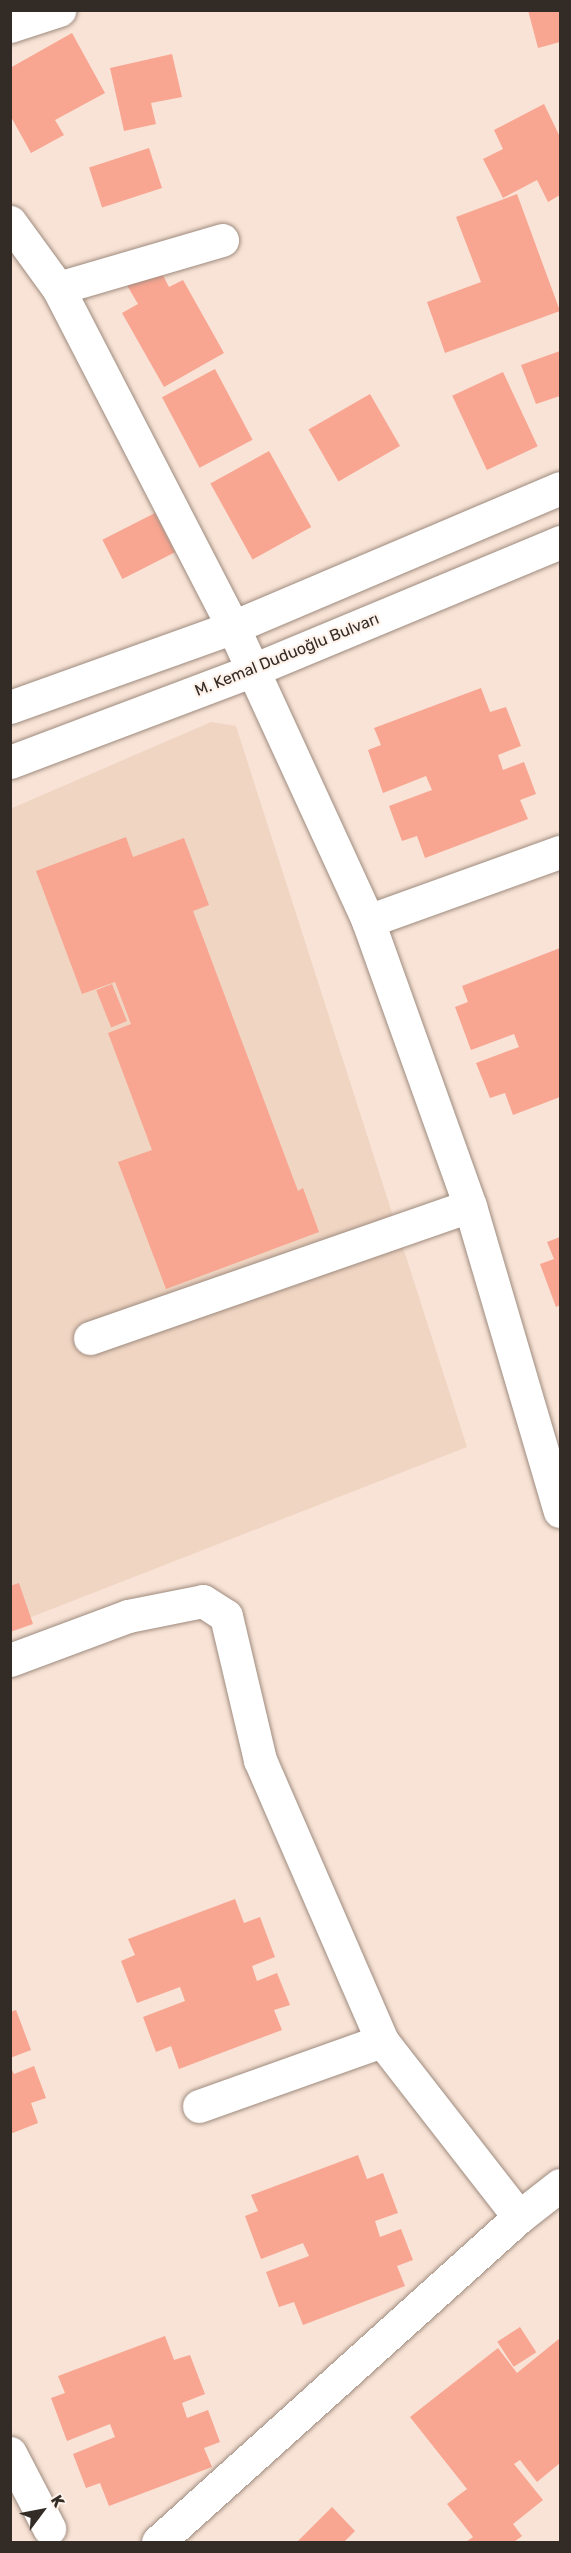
<!DOCTYPE html>
<meta charset="utf-8">
<style>
body{margin:0}
#map{position:relative;width:571px;height:2553px;overflow:hidden;background:#f8e3d6;font-family:Rubik,sans-serif}
div>[style]{position:absolute}
.built>*{inset:0;background:#f0d5c3}
.building>*{inset:0;background:#f8a591;transform-origin:0 0}
.roads{filter:drop-shadow(0 0 2px #9e8b7e) drop-shadow(0 0 2px #9e8b7e)}
.minor>*{height:33px;margin:-16.5px;padding:0 16.5px;transform-origin:16.5px;border-radius:16.5px;background:#fff}
span{translate:-50% -50%;white-space:nowrap;text-align:center;line-height:1.15;-webkit-text-stroke:4.5px #fff2ea;paint-order:stroke}
.street-label{font-size:16px;color:#332c26}
.frame{position:absolute;inset:0;border:12px solid #332c26;pointer-events:none}
.north{position:absolute;left:12px;top:2481px;width:60px;height:60px;-webkit-text-stroke:4px #fff2ea;paint-order:stroke;rotate:58deg;font-size:16px;font-weight:700;line-height:24px;text-align:center;color:#332c26}
.north::after{content:'';display:block;margin:auto;width:21px;height:27px;background:#332c26;clip-path:polygon(50% 0,100% 100%,50% 72%,0 100%)}
</style>
<div id="map">
<div class="built">
<i style="clip-path:polygon(211px 722px,236px 726px,467px 1447px,11px 1625px,10px 809px)"></i>
</div>
<div class="building">
<i style="clip-path:polygon(528px 10px,560px 10px,560px 42px,538px 48px)"></i>
<i style="clip-path:polygon(72px 33px,105px 93px,55px 120px,64px 135px,31px 153px,10px 115px,10px 68px)"></i>
<i style="clip-path:polygon(172px 54px,182px 97px,151px 103px,156px 124px,124px 131px,110px 68px)"></i>
<i style="clip-path:polygon(544px 104px,560px 137px,560px 195px,548px 202px,537px 180px,503px 198px,483px 159px,503px 149px,494px 130px)"></i>
<i style="left:149px;top:148px;width:42px;height:63px;rotate:72deg"></i>
<i style="clip-path:polygon(517px 194px,560px 311px,445px 353px,427px 302px,481px 282px,456px 217px)"></i>
<i style="clip-path:polygon(157px 264px,169px 287px,183px 280px,224px 353px,164px 387px,122px 313px,138px 304px,125px 282px)"></i>
<i style="clip-path:polygon(560px 351px,560px 396px,536px 404px,521px 365px)"></i>
<i style="left:215px;top:369px;width:80px;height:60px;rotate:62deg"></i>
<i style="left:503px;top:372px;width:82px;height:56px;rotate:65deg"></i>
<i style="left:370px;top:394px;width:60px;height:71px;rotate:60deg"></i>
<i style="left:269px;top:451px;width:87px;height:67px;rotate:61deg"></i>
<i style="left:155px;top:513px;width:44px;height:59px;rotate:63deg"></i>
<i style="clip-path:polygon(481px 688px,490px 712px,506px 707px,521px 746px,498px 755px,503px 770px,524px 762px,536px 794px,520px 800px,528px 819px,425px 858px,417px 836px,402px 841px,389px 806px,432px 790px,426px 776px,383px 793px,368px 750px,381px 745px,374px 728px)"></i>
<i style="clip-path:polygon(126px 837px,133px 857px,184px 838px,209px 905px,193px 911px,298px 1191px,303px 1188px,319px 1232px,166px 1289px,118px 1162px,152px 1150px,108px 1033px,131px 1024px,115px 982px,82px 994px,36px 871px)"></i>
<i style="clip-path:polygon(560px 948px,560px 1097px,513px 1115px,505px 1093px,490px 1098px,476px 1063px,519px 1047px,514px 1034px,471px 1050px,455px 1007px,468px 1002px,462px 986px)"></i>
<i style="left:112px;top:984px;width:40px;height:17px;rotate:68deg"></i>
<i style="clip-path:polygon(560px 1237px,560px 1305px,556px 1307px,540px 1264px,554px 1259px,547px 1242px)"></i>
<i style="clip-path:polygon(19px 1583px,33px 1624px,10px 1632px,10px 1586px)"></i>
<i style="clip-path:polygon(235px 1899px,244px 1923px,260px 1917px,275px 1957px,252px 1966px,257px 1981px,277px 1973px,290px 2005px,274px 2010px,282px 2030px,179px 2069px,171px 2046px,156px 2052px,143px 2017px,185px 2001px,180px 1987px,137px 2003px,121px 1961px,135px 1955px,128px 1939px)"></i>
<i style="clip-path:polygon(16px 2010px,31px 2050px,10px 2058px,10px 2012px)"></i>
<i style="clip-path:polygon(10px 2066px,14px 2074px,34px 2066px,46px 2098px,31px 2103px,38px 2123px,10px 2134px)"></i>
<i style="clip-path:polygon(358px 2155px,367px 2179px,383px 2173px,398px 2213px,375px 2221px,380px 2237px,401px 2229px,413px 2260px,397px 2266px,405px 2286px,303px 2325px,294px 2302px,279px 2307px,266px 2272px,309px 2256px,303px 2243px,261px 2259px,245px 2216px,258px 2211px,251px 2195px)"></i>
<i style="left:520px;top:2327px;width:30px;height:27px;rotate:57deg"></i>
<i style="clip-path:polygon(165px 2336px,174px 2360px,190px 2355px,205px 2394px,182px 2403px,187px 2418px,208px 2410px,220px 2442px,204px 2448px,212px 2467px,109px 2506px,100px 2483px,86px 2488px,73px 2454px,115px 2437px,110px 2424px,67px 2441px,51px 2398px,65px 2393px,58px 2376px)"></i>
<i style="clip-path:polygon(560px 2338px,560px 2463px,537px 2482px,520px 2460px,514px 2464px,543px 2500px,513px 2524px,522px 2536px,514px 2542px,466px 2542px,473px 2537px,447px 2504px,467px 2489px,410px 2417px,498px 2348px,517px 2373px)"></i>
<i style="clip-path:polygon(332px 2507px,355px 2531px,344px 2542px,297px 2542px)"></i>
</div>
<div class="roads">
<div class="minor">
<i style="left:10px;top:26px;width:52px;rotate:-18.1deg"></i>
<i style="left:10px;top:222px;width:82px;rotate:54deg"></i>
<i style="left:58px;top:288px;width:382px;rotate:62.7deg"></i>
<i style="left:233px;top:627px;width:324px;rotate:65.3deg"></i>
<i style="left:368px;top:921px;width:303px;rotate:70.3deg"></i>
<i style="left:470px;top:1206px;width:318px;rotate:73.6deg"></i>
<i style="left:58px;top:288px;width:171px;rotate:-16.3deg"></i>
<i style="left:10px;top:707px;width:237px;rotate:-19.7deg"></i>
<i style="left:233px;top:627px;width:355px;rotate:-23deg"></i>
<i style="left:10px;top:762px;width:260px;rotate:-20.7deg"></i>
<i style="left:253px;top:670px;width:333px;rotate:-22.6deg"></i>
<i style="left:368px;top:921px;width:204px;rotate:-19.8deg"></i>
<i style="left:90px;top:1338px;width:402px;rotate:-19.2deg"></i>
<i style="left:10px;top:1660px;width:126px;rotate:-20.4deg"></i>
<i style="left:128px;top:1616px;width:76px;rotate:-11.3deg"></i>
<i style="left:203px;top:1601px;width:27px;rotate:33deg"></i>
<i style="left:226px;top:1616px;width:148px;rotate:76.7deg"></i>
<i style="left:260px;top:1760px;width:306px;rotate:66.5deg"></i>
<i style="left:382px;top:2041px;width:223px;rotate:52.1deg"></i>
<i style="left:199px;top:2106px;width:194px;rotate:-19.6deg"></i>
<i style="left:10px;top:2453px;width:85px;rotate:62.5deg"></i>
<i style="left:158px;top:2542px;width:486px;rotate:-42deg"></i>
<i style="left:519px;top:2217px;width:52px;rotate:-38deg"></i>
</div>
</div>
<div class="street-label">
<span style="left:287px;top:655px;rotate:-22deg">M. Kemal Duduoğlu Bulvarı</span>
</div>
<div class="frame"></div>
<div class="north">K</div>
</div>
